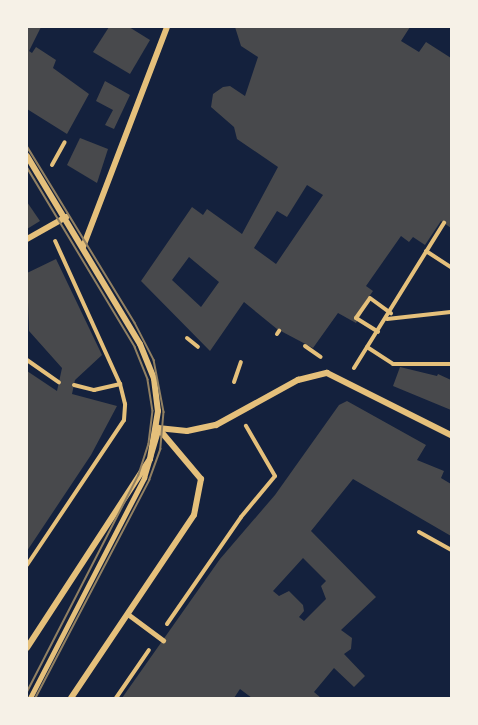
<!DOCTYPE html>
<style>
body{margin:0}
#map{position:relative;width:478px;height:725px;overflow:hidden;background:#14213d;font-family:"Public Sans",sans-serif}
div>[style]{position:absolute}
.building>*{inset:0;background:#48494c}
.path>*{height:4px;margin:-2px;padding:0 2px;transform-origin:2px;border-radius:2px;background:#e5c07b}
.service>*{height:4.5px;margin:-2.25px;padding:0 2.25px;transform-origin:2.25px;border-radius:2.25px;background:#e5c07b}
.minor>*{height:6px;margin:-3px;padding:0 3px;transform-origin:3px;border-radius:3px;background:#e5c07b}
.tram>*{height:1.5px;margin:-0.75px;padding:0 0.75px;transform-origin:0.75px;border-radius:0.75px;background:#918062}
span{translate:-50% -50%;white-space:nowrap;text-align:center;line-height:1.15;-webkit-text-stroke:4.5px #f6f1e7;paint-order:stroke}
.frame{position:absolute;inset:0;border:28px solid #f6f1e7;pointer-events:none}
</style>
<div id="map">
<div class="building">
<i style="clip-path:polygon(27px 27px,41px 27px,29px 51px,32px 53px,36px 47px,56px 60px,53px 68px,89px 94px,67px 134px,27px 109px)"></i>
<i style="clip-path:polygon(109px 27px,129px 27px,150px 40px,130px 74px,93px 52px)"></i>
<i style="clip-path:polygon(evenodd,235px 27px,410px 27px,401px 41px,419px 52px,426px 42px,451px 58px,451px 228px,441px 221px,425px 245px,413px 237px,409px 242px,401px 236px,366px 286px,373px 291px,359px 311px,362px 313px,356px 323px,338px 313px,313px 348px,277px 329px,244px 302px,210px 351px,141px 281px,192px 207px,203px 215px,207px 209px,242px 234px,278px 167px,237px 139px,234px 127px,211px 107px,213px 94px,223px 87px,230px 86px,245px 96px,258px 57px,241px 46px,235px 27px,307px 185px,323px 195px,276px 264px,254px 248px,277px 211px,287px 217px,307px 185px,235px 27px,189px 257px,219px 282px,201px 307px,172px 280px,189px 257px)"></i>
<i style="clip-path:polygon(105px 81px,130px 95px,114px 129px,105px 125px,113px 110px,96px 101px)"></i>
<i style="clip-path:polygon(80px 138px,108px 149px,97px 183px,67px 165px)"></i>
<i style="clip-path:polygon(27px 202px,40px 221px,27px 229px)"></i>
<i style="clip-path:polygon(56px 259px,102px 355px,75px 380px,72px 394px,117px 406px,91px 455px,27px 551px,27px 371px,57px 391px,62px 368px,29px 331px,27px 273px)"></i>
<i style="clip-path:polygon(400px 367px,437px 376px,438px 374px,451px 380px,451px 410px,393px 386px)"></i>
<i style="clip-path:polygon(evenodd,347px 401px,426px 445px,417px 460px,444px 471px,441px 478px,451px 484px,451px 536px,353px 479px,311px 531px,376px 597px,341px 630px,352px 638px,351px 649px,344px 654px,365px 676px,354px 687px,334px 668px,314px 692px,321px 698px,252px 698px,240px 689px,234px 698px,122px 698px,220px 559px,275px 495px,339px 405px,347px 401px,303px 558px,326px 581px,321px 586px,326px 599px,304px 621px,299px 617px,304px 611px,303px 605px,289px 591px,279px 596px,273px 591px,303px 558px)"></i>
</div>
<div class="path">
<i style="left:52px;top:165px;width:26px;rotate:-61deg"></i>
<i style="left:426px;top:251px;width:30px;rotate:33deg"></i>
<i style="left:356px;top:318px;width:24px;rotate:-55deg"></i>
<i style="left:370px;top:298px;width:26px;rotate:36deg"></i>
<i style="left:356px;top:318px;width:26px;rotate:32deg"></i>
<i style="left:387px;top:319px;width:64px;rotate:-6.2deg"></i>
<i style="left:277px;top:334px;width:4px;rotate:-56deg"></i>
<i style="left:187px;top:338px;width:14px;rotate:39deg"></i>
<i style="left:305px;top:346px;width:19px;rotate:35deg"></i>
<i style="left:367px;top:347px;width:31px;rotate:33deg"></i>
<i style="left:393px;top:364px;width:58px"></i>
<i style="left:27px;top:360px;width:39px;rotate:35deg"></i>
<i style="left:354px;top:368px;width:171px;rotate:-58.2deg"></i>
<i style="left:234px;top:382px;width:21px;rotate:-71deg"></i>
<i style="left:74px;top:385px;width:21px;rotate:14deg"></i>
<i style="left:94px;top:390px;width:27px;rotate:-13deg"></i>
<i style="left:419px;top:532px;width:37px;rotate:29deg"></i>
<i style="left:27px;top:565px;width:174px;rotate:-56.2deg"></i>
<i style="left:124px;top:420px;width:16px;rotate:-86deg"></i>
<i style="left:125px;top:404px;width:21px;rotate:-104deg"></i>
<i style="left:120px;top:384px;width:157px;rotate:-114.4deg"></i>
<i style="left:167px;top:624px;width:130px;rotate:-55.3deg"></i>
<i style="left:241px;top:517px;width:53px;rotate:-50.3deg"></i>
<i style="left:275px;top:476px;width:58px;rotate:-120.1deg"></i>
<i style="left:116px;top:698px;width:58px;rotate:-55.5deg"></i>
</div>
<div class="service">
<i style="left:128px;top:614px;width:44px;rotate:36.6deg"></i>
<i style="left:30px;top:698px;width:248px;rotate:-62.6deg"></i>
<i style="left:144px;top:478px;width:46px;rotate:-73.5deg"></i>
</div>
<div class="minor">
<i style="left:27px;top:156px;width:219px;rotate:59deg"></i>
<i style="left:140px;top:344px;width:38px;rotate:68deg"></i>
<i style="left:154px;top:379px;width:32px;rotate:83deg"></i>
<i style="left:158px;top:411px;width:49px;rotate:99.5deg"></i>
<i style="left:150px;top:459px;width:225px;rotate:123.1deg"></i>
<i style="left:27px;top:239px;width:45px;rotate:-29.4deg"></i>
<i style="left:83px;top:247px;width:235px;rotate:-69.1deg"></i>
<i style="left:158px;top:428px;width:29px;rotate:6deg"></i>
<i style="left:187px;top:431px;width:30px;rotate:-12deg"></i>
<i style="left:216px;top:425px;width:94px;rotate:-28.8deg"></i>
<i style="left:298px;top:380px;width:30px;rotate:-14deg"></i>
<i style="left:327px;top:373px;width:139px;rotate:26.6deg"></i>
<i style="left:71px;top:698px;width:220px;rotate:-56.1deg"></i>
<i style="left:194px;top:515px;width:37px;rotate:-79deg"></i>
<i style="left:201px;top:479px;width:67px;rotate:-130.1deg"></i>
</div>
<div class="tram">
<i style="left:27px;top:146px;width:207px;rotate:58.6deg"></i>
<i style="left:135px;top:323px;width:42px;rotate:62.8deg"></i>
<i style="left:154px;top:360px;width:53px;rotate:79.1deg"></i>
<i style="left:164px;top:412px;width:37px;rotate:95deg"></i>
<i style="left:161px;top:449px;width:33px;rotate:110deg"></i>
<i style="left:150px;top:480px;width:246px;rotate:117.6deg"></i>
<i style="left:27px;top:167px;width:210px;rotate:59deg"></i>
<i style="left:135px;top:347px;width:35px;rotate:68deg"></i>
<i style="left:148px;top:380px;width:31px;rotate:81deg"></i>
<i style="left:153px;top:411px;width:33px;rotate:97deg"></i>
<i style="left:149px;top:444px;width:33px;rotate:108deg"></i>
<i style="left:139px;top:475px;width:245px;rotate:117.2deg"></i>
</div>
<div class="frame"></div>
</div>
